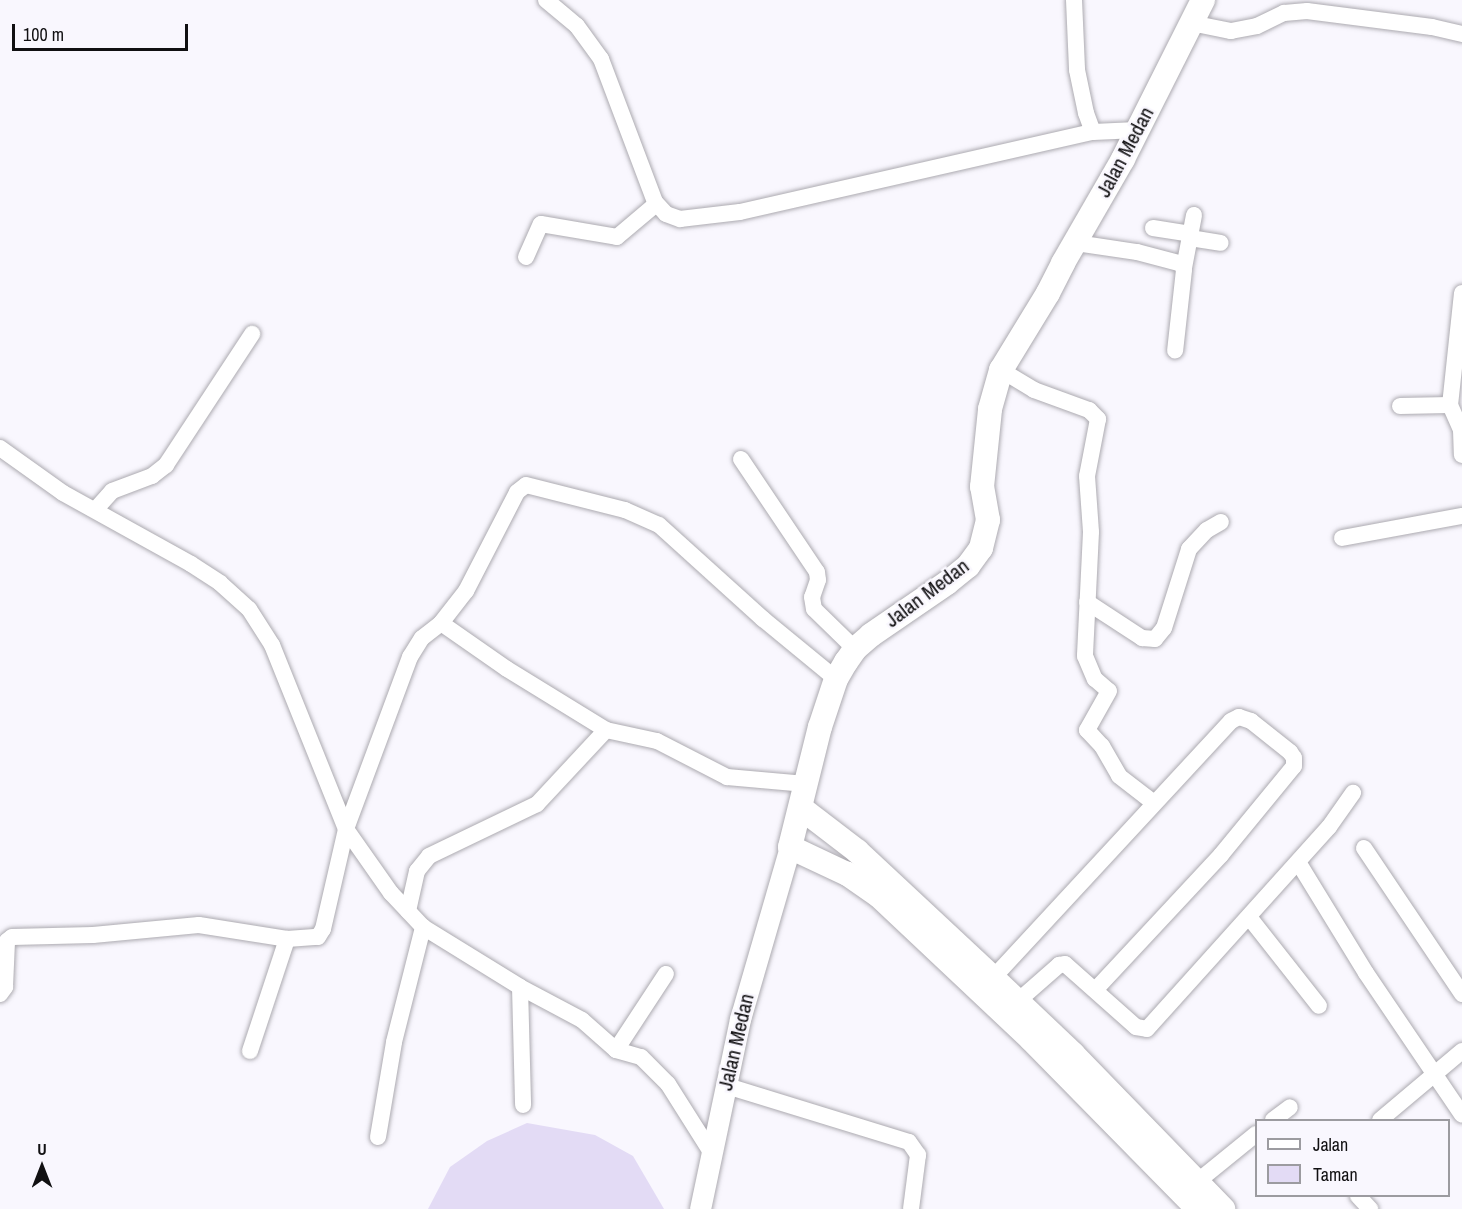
<!DOCTYPE html>
<style>
body{margin:0}
#map{position:relative;width:1462px;height:1209px;overflow:hidden;background:#f9f7fe;font-family:"Archivo Narrow",sans-serif}
div>[style]{position:absolute}
.green>*{inset:0;background:#e3dbf5}
.roads{filter:drop-shadow(0 0 2px #acaab0) drop-shadow(0 0 2px #acaab0)}
.minor>*{height:16px;margin:-8px;padding:0 8px;transform-origin:8px;border-radius:8px;background:#fff}
.major>*{height:21px;margin:-10.5px;padding:0 10.5px;transform-origin:10.5px;border-radius:10.5px;background:#fff}
.highway>*{height:24px;margin:-12px;padding:0 12px;transform-origin:12px;border-radius:12px;background:#fff}
span{translate:-50% -50%;white-space:nowrap;text-align:center;line-height:1.15;-webkit-text-stroke:5px #f9f7fe;paint-order:stroke}
.street-label{font-size:21px;color:#111012}
.legend{position:absolute;left:1255px;top:1119px;width:195px;height:78px;box-sizing:border-box;background:#f9f7fe;border:2px solid #9c9ba0;margin:0;padding:8px 10px;list-style:none;font-size:18px;color:#111012}
.legend li{display:flex;align-items:center;gap:12px;height:30px}
.legend b{width:30px;border:2px solid #9c9ba0}
.north{position:absolute;left:12px;top:1137px;width:60px;height:60px;-webkit-text-stroke:4px #f9f7fe;paint-order:stroke;rotate:0deg;font-size:16px;font-weight:700;line-height:24px;text-align:center;color:#111012}
.north::after{content:'';display:block;margin:auto;width:21px;height:27px;background:#111012;clip-path:polygon(50% 0,100% 100%,50% 72%,0 100%)}
.scale{position:absolute;left:12px;top:24px;width:176px;height:27px;box-sizing:border-box;border:3px solid #111012;border-top:0;padding-left:8px;font-size:18px;line-height:21px;white-space:nowrap;color:#111012;-webkit-text-stroke:4px #f9f7fe;paint-order:stroke}
</style>
<div id="map">
<div class="green">
<i style="clip-path:polygon(527px 1123px,595px 1135px,633px 1156px,664px 1209px,428px 1209px,450px 1167px,487px 1141px)"></i>
</div>
<div class="roads">
<div class="minor">
<i style="left:546px;top:0;width:40px;rotate:40deg"></i>
<i style="left:577px;top:26px;width:41px;rotate:54deg"></i>
<i style="left:601px;top:59px;width:153px;rotate:69.3deg"></i>
<i style="left:655px;top:202px;width:16px;rotate:47deg"></i>
<i style="left:666px;top:214px;width:15px;rotate:20deg"></i>
<i style="left:680px;top:219px;width:60px;rotate:-6.7deg"></i>
<i style="left:740px;top:212px;width:362px;rotate:-12.8deg"></i>
<i style="left:1093px;top:132px;width:44px;rotate:-2.6deg"></i>
<i style="left:1074px;top:0;width:70px;rotate:87.5deg"></i>
<i style="left:1077px;top:70px;width:44px;rotate:78.2deg"></i>
<i style="left:1086px;top:113px;width:20px;rotate:70deg"></i>
<i style="left:1191px;top:23px;width:41px;rotate:11.3deg"></i>
<i style="left:1231px;top:31px;width:26px;rotate:-11deg"></i>
<i style="left:1257px;top:26px;width:30px;rotate:-26deg"></i>
<i style="left:1284px;top:13px;width:23px;rotate:-5deg"></i>
<i style="left:1307px;top:11px;width:126px;rotate:7.3deg"></i>
<i style="left:1432px;top:27px;width:31px;rotate:13deg"></i>
<i style="left:1153px;top:228px;width:38px;rotate:9deg"></i>
<i style="left:1190px;top:238px;width:31px;rotate:9deg"></i>
<i style="left:1076px;top:243px;width:62px;rotate:8.4deg"></i>
<i style="left:1137px;top:252px;width:47px;rotate:14.9deg"></i>
<i style="left:1182px;top:264px;width:6px;rotate:72deg"></i>
<i style="left:1184px;top:270px;width:81px;rotate:96.3deg"></i>
<i style="left:526px;top:257px;width:36px;rotate:-66deg"></i>
<i style="left:541px;top:224px;width:77px;rotate:9.7deg"></i>
<i style="left:617px;top:237px;width:51px;rotate:-40.2deg"></i>
<i style="left:1184px;top:268px;width:54px;rotate:-79.3deg"></i>
<i style="left:1462px;top:293px;width:113px;rotate:96.1deg"></i>
<i style="left:1450px;top:405px;width:27px;rotate:66deg"></i>
<i style="left:1461px;top:430px;width:25px;rotate:88deg"></i>
<i style="left:1001px;top:370px;width:39px;rotate:31deg"></i>
<i style="left:1034px;top:390px;width:59px;rotate:20deg"></i>
<i style="left:1089px;top:410px;width:13px;rotate:45deg"></i>
<i style="left:1098px;top:419px;width:58px;rotate:100.9deg"></i>
<i style="left:1087px;top:476px;width:56px;rotate:85.9deg"></i>
<i style="left:1091px;top:532px;width:124px;rotate:92.8deg"></i>
<i style="left:1085px;top:656px;width:25px;rotate:67deg"></i>
<i style="left:1095px;top:679px;width:18px;rotate:41deg"></i>
<i style="left:1109px;top:691px;width:45px;rotate:119.4deg"></i>
<i style="left:1087px;top:730px;width:22px;rotate:47deg"></i>
<i style="left:1102px;top:746px;width:34px;rotate:60deg"></i>
<i style="left:1119px;top:776px;width:44px;rotate:37.6deg"></i>
<i style="left:1400px;top:406px;width:50px;rotate:-1.1deg"></i>
<i style="left:0;top:448px;width:77px;rotate:35.5deg"></i>
<i style="left:63px;top:493px;width:146px;rotate:29deg"></i>
<i style="left:191px;top:564px;width:35px;rotate:33deg"></i>
<i style="left:220px;top:583px;width:39px;rotate:42deg"></i>
<i style="left:249px;top:609px;width:43px;rotate:57.4deg"></i>
<i style="left:272px;top:645px;width:198px;rotate:68.1deg"></i>
<i style="left:346px;top:829px;width:78px;rotate:54.9deg"></i>
<i style="left:391px;top:893px;width:47px;rotate:46.7deg"></i>
<i style="left:423px;top:927px;width:114px;rotate:31.7deg"></i>
<i style="left:520px;top:987px;width:70px;rotate:28deg"></i>
<i style="left:582px;top:1020px;width:45px;rotate:41.4deg"></i>
<i style="left:616px;top:1050px;width:26px;rotate:16deg"></i>
<i style="left:641px;top:1057px;width:38px;rotate:45deg"></i>
<i style="left:668px;top:1084px;width:80px;rotate:57.7deg"></i>
<i style="left:741px;top:459px;width:136px;rotate:56.1deg"></i>
<i style="left:817px;top:572px;width:8px;rotate:83deg"></i>
<i style="left:818px;top:580px;width:18px;rotate:109deg"></i>
<i style="left:812px;top:597px;width:12px;rotate:81deg"></i>
<i style="left:814px;top:609px;width:57px;rotate:44.3deg"></i>
<i style="left:96px;top:509px;width:24px;rotate:-48deg"></i>
<i style="left:112px;top:491px;width:43px;rotate:-20.6deg"></i>
<i style="left:152px;top:476px;width:18px;rotate:-38deg"></i>
<i style="left:166px;top:465px;width:157px;rotate:-56.7deg"></i>
<i style="left:1342px;top:538px;width:122px;rotate:-10.4deg"></i>
<i style="left:1087px;top:602px;width:66px;rotate:33.2deg"></i>
<i style="left:1142px;top:638px;width:13px;rotate:4deg"></i>
<i style="left:1155px;top:639px;width:14px;rotate:-51deg"></i>
<i style="left:1164px;top:628px;width:83px;rotate:-72.4deg"></i>
<i style="left:1189px;top:549px;width:26px;rotate:-47deg"></i>
<i style="left:1207px;top:530px;width:16px;rotate:-30deg"></i>
<i style="left:441px;top:623px;width:80px;rotate:34.9deg"></i>
<i style="left:507px;top:669px;width:116px;rotate:31.6deg"></i>
<i style="left:606px;top:730px;width:52px;rotate:12.2deg"></i>
<i style="left:657px;top:741px;width:79px;rotate:27.2deg"></i>
<i style="left:727px;top:777px;width:79px;rotate:5.1deg"></i>
<i style="left:1364px;top:848px;width:176px;rotate:56.1deg"></i>
<i style="left:1298px;top:862px;width:130px;rotate:58.5deg"></i>
<i style="left:1366px;top:973px;width:171px;rotate:55.9deg"></i>
<i style="left:408px;top:911px;width:41px;rotate:-77.3deg"></i>
<i style="left:417px;top:871px;width:19px;rotate:-51deg"></i>
<i style="left:429px;top:856px;width:120px;rotate:-25.7deg"></i>
<i style="left:537px;top:804px;width:101px;rotate:-47deg"></i>
<i style="left:1249px;top:917px;width:113px;rotate:51.8deg"></i>
<i style="left:993px;top:978px;width:350px;rotate:-47.2deg"></i>
<i style="left:1231px;top:721px;width:9px;rotate:-27deg"></i>
<i style="left:1239px;top:717px;width:13px;rotate:18deg"></i>
<i style="left:1251px;top:721px;width:50px;rotate:38.5deg"></i>
<i style="left:1290px;top:752px;width:7px;rotate:56deg"></i>
<i style="left:1294px;top:758px;width:8px;rotate:90deg"></i>
<i style="left:1294px;top:766px;width:115px;rotate:129.4deg"></i>
<i style="left:1221px;top:855px;width:183px;rotate:133deg"></i>
<i style="left:520px;top:987px;width:118px;rotate:88.5deg"></i>
<i style="left:0;top:994px;width:9px;rotate:-54deg"></i>
<i style="left:5px;top:987px;width:46px;rotate:-87.5deg"></i>
<i style="left:7px;top:941px;width:6px;rotate:-39deg"></i>
<i style="left:12px;top:937px;width:81px;rotate:-1.4deg"></i>
<i style="left:93px;top:935px;width:106px;rotate:-5.4deg"></i>
<i style="left:199px;top:925px;width:89px;rotate:9deg"></i>
<i style="left:287px;top:939px;width:31px;rotate:-4deg"></i>
<i style="left:318px;top:937px;width:9px;rotate:-58deg"></i>
<i style="left:323px;top:929px;width:103px;rotate:-77deg"></i>
<i style="left:346px;top:829px;width:184px;rotate:-69.6deg"></i>
<i style="left:410px;top:657px;width:22px;rotate:-58deg"></i>
<i style="left:422px;top:638px;width:24px;rotate:-38deg"></i>
<i style="left:441px;top:623px;width:41px;rotate:-52deg"></i>
<i style="left:466px;top:591px;width:111px;rotate:-62.7deg"></i>
<i style="left:517px;top:492px;width:11px;rotate:-38deg"></i>
<i style="left:526px;top:485px;width:102px;rotate:14.2deg"></i>
<i style="left:625px;top:510px;width:37px;rotate:24deg"></i>
<i style="left:659px;top:525px;width:140px;rotate:42.1deg"></i>
<i style="left:763px;top:619px;width:94px;rotate:39.4deg"></i>
<i style="left:1018px;top:1001px;width:55px;rotate:-41.3deg"></i>
<i style="left:1059px;top:965px;width:6px;rotate:-9deg"></i>
<i style="left:1065px;top:964px;width:95px;rotate:41.6deg"></i>
<i style="left:1136px;top:1027px;width:11px;rotate:10deg"></i>
<i style="left:1147px;top:1029px;width:272px;rotate:-48deg"></i>
<i style="left:1329px;top:827px;width:42px;rotate:-54.8deg"></i>
<i style="left:616px;top:1050px;width:91px;rotate:-56.7deg"></i>
<i style="left:250px;top:1051px;width:118px;rotate:-71.7deg"></i>
<i style="left:727px;top:1086px;width:190px;rotate:17.1deg"></i>
<i style="left:909px;top:1142px;width:16px;rotate:55deg"></i>
<i style="left:918px;top:1155px;width:54px;rotate:97.4deg"></i>
<i style="left:1273px;top:1120px;width:21px;rotate:-37deg"></i>
<i style="left:1380px;top:1120px;width:107px;rotate:-40.1deg"></i>
<i style="left:378px;top:1137px;width:96px;rotate:-80.4deg"></i>
<i style="left:394px;top:1042px;width:119px;rotate:-75.8deg"></i>
<i style="left:1197px;top:1182px;width:76px;rotate:-39.1deg"></i>
<i style="left:1358px;top:1196px;width:18px;rotate:47deg"></i>
</div>
<div class="major">
<i style="left:700px;top:1209px;width:194px;rotate:-78.1deg"></i>
<i style="left:740px;top:1019px;width:179px;rotate:-73.8deg"></i>
</div>
<div class="highway">
<i style="left:801px;top:808px;width:71px;rotate:37.5deg"></i>
<i style="left:857px;top:851px;width:186px;rotate:43deg"></i>
<i style="left:993px;top:978px;width:110px;rotate:43.5deg"></i>
<i style="left:1073px;top:1054px;width:216px;rotate:45.9deg"></i>
<i style="left:1198px;top:1209px;width:238px;rotate:-134.5deg"></i>
<i style="left:1031px;top:1039px;width:209px;rotate:-136.7deg"></i>
<i style="left:879px;top:896px;width:39px;rotate:-145deg"></i>
<i style="left:847px;top:874px;width:63px;rotate:-154.7deg"></i>
<i style="left:790px;top:847px;width:124px;rotate:-76deg"></i>
<i style="left:820px;top:727px;width:51px;rotate:-71.6deg"></i>
<i style="left:836px;top:679px;width:20px;rotate:-60deg"></i>
<i style="left:846px;top:662px;width:16px;rotate:-55deg"></i>
<i style="left:855px;top:649px;width:21px;rotate:-41deg"></i>
<i style="left:871px;top:635px;width:92px;rotate:-34.4deg"></i>
<i style="left:947px;top:583px;width:27px;rotate:-39deg"></i>
<i style="left:968px;top:566px;width:22px;rotate:-54deg"></i>
<i style="left:981px;top:548px;width:29px;rotate:-76deg"></i>
<i style="left:988px;top:520px;width:34px;rotate:-100deg"></i>
<i style="left:982px;top:487px;width:78px;rotate:-84.1deg"></i>
<i style="left:990px;top:409px;width:41px;rotate:-74.2deg"></i>
<i style="left:1001px;top:370px;width:90px;rotate:-58.6deg"></i>
<i style="left:1048px;top:293px;width:34px;rotate:-63deg"></i>
<i style="left:1063px;top:263px;width:120px;rotate:-60deg"></i>
<i style="left:1123px;top:159px;width:178px;rotate:-63.3deg"></i>
</div>
</div>
<div class="street-label">
<span style="left:1125px;top:152px;rotate:-62deg">Jalan Medan</span>
<span style="left:927px;top:593px;rotate:-37deg">Jalan Medan</span>
<span style="left:736px;top:1042px;rotate:-77deg">Jalan Medan</span>
</div>
<ul class="legend">
<li><b style="height:8px;background:#fff"></b>Jalan</li>
<li><b style="height:16px;background:#e3dbf5"></b>Taman</li>
</ul>
<div class="north">U</div>
<div class="scale">100 m</div>
</div>
